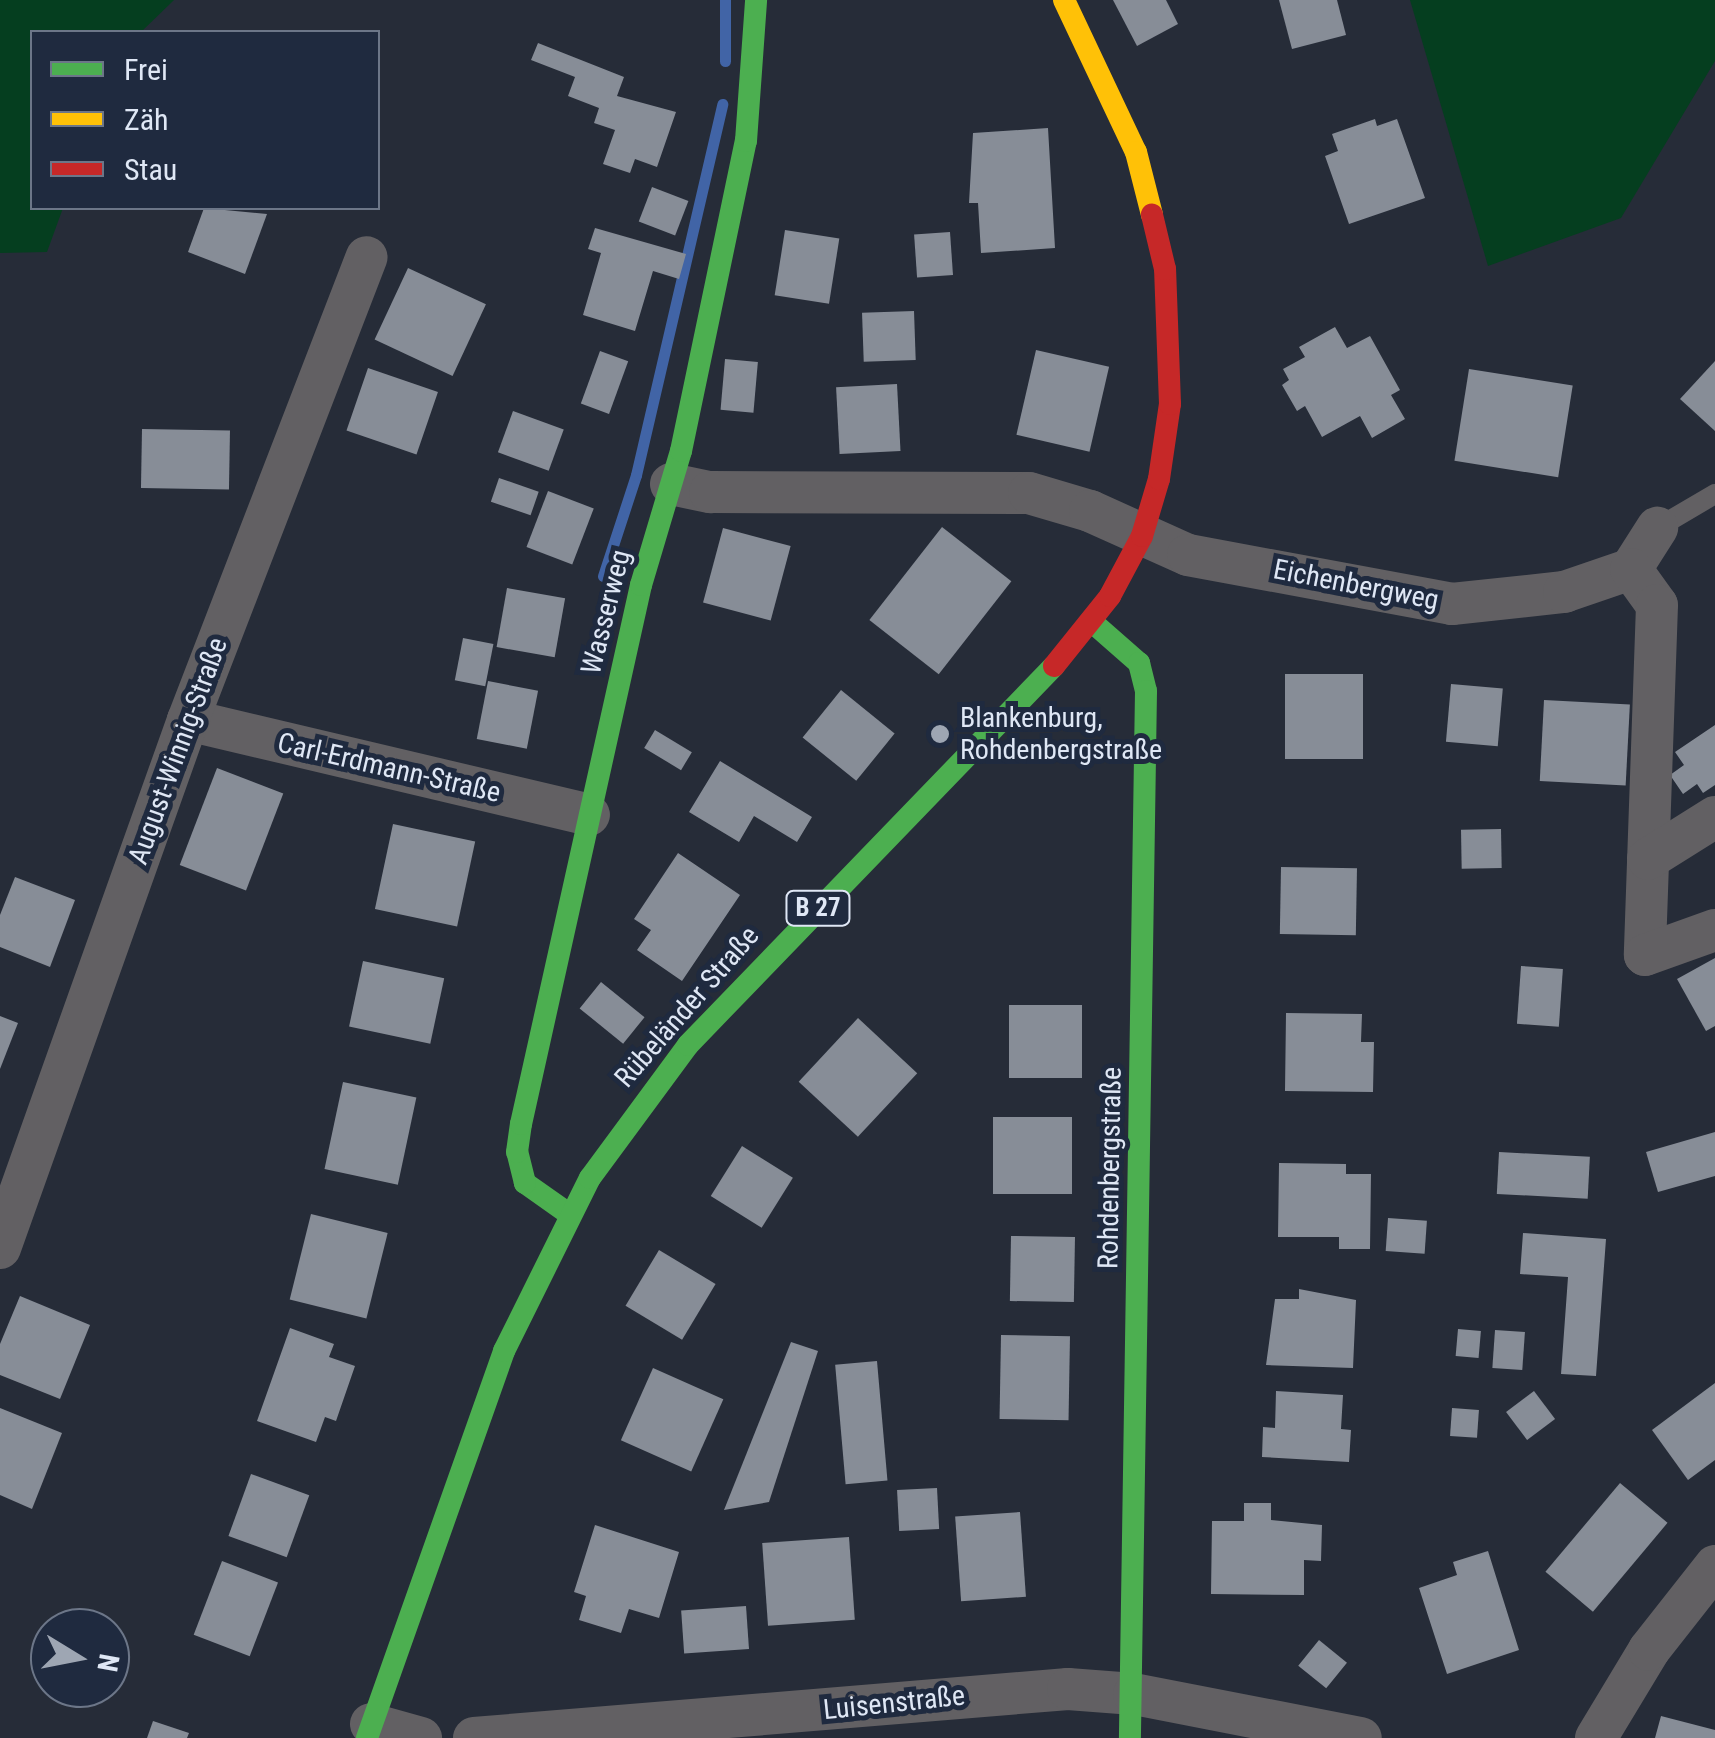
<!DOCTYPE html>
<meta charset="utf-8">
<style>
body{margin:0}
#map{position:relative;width:1715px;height:1738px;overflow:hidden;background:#262c38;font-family:"Roboto Condensed",sans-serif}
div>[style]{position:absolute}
.green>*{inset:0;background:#053e1f}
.stream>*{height:11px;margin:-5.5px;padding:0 5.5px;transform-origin:5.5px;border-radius:5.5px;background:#4164a6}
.building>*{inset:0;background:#878d97;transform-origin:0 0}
.lane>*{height:20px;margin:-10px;padding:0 10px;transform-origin:10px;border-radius:10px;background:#626063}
.street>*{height:42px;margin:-21px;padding:0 21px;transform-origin:21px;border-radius:21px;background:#626063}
.fast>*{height:22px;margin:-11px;padding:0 11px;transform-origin:11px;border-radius:11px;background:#4caf50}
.slow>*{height:22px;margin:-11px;padding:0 11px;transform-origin:11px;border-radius:11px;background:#ffc107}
.jam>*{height:22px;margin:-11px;padding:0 11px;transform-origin:11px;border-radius:11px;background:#c62828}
.dots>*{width:28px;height:28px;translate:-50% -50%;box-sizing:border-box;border:5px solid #1f2a3f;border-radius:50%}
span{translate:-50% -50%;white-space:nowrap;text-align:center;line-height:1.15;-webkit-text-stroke:10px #1f2a3f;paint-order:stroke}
.shield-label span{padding:2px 8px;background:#1f2a3f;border:2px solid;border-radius:8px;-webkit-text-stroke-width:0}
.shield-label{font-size:25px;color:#dfe7f5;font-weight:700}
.street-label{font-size:28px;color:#dfe7f5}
.poi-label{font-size:28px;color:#dfe7f5}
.left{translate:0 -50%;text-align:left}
.legend{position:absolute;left:30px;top:30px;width:350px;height:180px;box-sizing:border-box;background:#1f2a3f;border:2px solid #6c7688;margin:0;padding:12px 18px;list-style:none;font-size:30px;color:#dfe7f5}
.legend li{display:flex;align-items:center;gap:20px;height:50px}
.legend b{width:50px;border:2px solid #6c7688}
.north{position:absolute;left:30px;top:1608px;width:100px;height:100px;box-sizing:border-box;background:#1f2a3f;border:2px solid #6c7688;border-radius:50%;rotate:100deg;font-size:28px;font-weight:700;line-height:40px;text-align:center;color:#dfe7f5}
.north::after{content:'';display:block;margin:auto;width:35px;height:45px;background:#9ea6b3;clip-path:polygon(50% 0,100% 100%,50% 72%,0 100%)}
</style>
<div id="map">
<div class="green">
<i style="clip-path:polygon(0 0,174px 0,141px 32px,32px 32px,32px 208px,63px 208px,47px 252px,0 253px)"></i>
<i style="clip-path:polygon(1410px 0,1715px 0,1715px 61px,1621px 218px,1488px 266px)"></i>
</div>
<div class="stream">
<i style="left:725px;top:61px;width:61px;rotate:-90deg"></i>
<i style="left:603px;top:576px;width:106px;rotate:-71.9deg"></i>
<i style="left:636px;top:475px;width:381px;rotate:-76.9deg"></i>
</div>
<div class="building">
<i style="clip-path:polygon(1113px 0,1166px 0,1178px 24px,1137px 46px)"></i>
<i style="clip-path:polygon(1279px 0,1337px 0,1346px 35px,1292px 49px)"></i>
<i style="clip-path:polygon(538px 43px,624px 77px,617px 96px,676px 112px,657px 167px,635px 159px,630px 173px,603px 164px,615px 130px,594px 123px,599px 108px,568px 96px,575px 77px,531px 60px)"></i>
<i style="clip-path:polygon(1375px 119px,1377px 126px,1397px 119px,1425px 198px,1349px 224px,1325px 156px,1338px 151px,1332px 134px)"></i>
<i style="clip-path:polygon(1048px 128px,1055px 248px,981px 253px,978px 203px,969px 203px,973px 133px)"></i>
<i style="left:652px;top:187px;width:39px;height:37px;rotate:21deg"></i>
<i style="clip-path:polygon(204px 208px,267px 214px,245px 274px,188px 252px)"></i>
<i style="clip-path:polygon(595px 228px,686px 254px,679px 279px,653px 271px,635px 331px,583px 315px,601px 253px,588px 249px)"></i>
<i style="left:785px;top:230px;width:55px;height:66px;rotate:9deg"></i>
<i style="left:950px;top:232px;width:43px;height:36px;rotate:86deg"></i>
<i style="left:408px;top:268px;width:86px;height:79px;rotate:25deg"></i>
<i style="left:914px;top:311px;width:49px;height:52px;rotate:88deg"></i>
<i style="clip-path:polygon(1335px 327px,1347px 348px,1370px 336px,1400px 390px,1391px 395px,1405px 419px,1372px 438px,1360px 416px,1322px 437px,1305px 406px,1297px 411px,1282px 385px,1289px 380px,1283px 369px,1305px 357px,1299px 347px)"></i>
<i style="left:1036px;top:350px;width:75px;height:87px;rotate:13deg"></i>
<i style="left:600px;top:351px;width:30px;height:56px;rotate:20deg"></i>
<i style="left:725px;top:359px;width:33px;height:51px;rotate:5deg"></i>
<i style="clip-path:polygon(1715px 361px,1715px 431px,1680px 399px)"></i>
<i style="left:368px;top:368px;width:74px;height:66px;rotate:19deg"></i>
<i style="left:1469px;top:369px;width:105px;height:93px;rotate:9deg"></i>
<i style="left:897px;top:384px;width:67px;height:61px;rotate:87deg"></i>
<i style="left:513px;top:411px;width:54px;height:44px;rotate:20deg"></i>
<i style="left:142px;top:429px;width:88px;height:59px;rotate:1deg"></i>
<i style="left:499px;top:478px;width:42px;height:25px;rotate:19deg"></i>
<i style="left:548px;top:491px;width:49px;height:60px;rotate:21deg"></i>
<i style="left:942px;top:527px;width:88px;height:118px;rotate:38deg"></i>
<i style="left:723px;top:528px;width:70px;height:77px;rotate:15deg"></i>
<i style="left:507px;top:588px;width:59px;height:60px;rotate:10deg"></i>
<i style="left:463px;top:638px;width:31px;height:43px;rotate:11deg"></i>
<i style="left:1285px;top:674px;width:78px;height:85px"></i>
<i style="left:488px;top:681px;width:51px;height:59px;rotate:11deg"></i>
<i style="left:1451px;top:684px;width:52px;height:58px;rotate:5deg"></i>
<i style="left:841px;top:690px;width:69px;height:61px;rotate:39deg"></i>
<i style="left:1544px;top:700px;width:86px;height:81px;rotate:3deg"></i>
<i style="clip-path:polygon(1715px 725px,1715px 785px,1703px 793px,1697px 784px,1683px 794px,1670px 775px,1684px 765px,1675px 752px)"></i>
<i style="left:655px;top:730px;width:43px;height:21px;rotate:31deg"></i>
<i style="clip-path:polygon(720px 761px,812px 817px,797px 842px,754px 816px,739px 842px,689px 812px)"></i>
<i style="left:217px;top:768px;width:71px;height:104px;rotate:21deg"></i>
<i style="left:393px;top:824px;width:84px;height:87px;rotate:12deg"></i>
<i style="left:1501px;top:829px;width:39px;height:40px;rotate:89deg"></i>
<i style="clip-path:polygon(678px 853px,740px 895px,682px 981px,637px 950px,651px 930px,634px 919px)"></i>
<i style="left:1281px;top:867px;width:76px;height:67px;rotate:1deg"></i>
<i style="clip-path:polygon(15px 877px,75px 900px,50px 967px,0 947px,0 915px)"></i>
<i style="clip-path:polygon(1715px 958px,1715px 1026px,1706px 1031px,1677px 979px)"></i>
<i style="left:363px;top:961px;width:83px;height:67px;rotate:12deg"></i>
<i style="left:1521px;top:966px;width:42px;height:58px;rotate:4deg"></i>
<i style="left:601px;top:982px;width:56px;height:34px;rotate:39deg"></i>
<i style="left:1009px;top:1005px;width:73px;height:73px"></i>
<i style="clip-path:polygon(1286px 1013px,1362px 1014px,1361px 1042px,1374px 1042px,1373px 1092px,1285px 1091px)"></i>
<i style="clip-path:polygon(0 1016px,18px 1023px,0 1069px)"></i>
<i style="left:858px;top:1018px;width:81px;height:87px;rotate:43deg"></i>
<i style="left:343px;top:1082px;width:75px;height:89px;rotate:12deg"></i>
<i style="left:993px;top:1117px;width:79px;height:77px"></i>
<i style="clip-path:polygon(1715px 1132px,1715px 1176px,1658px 1192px,1646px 1152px)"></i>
<i style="left:742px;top:1146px;width:60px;height:59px;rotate:32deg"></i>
<i style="left:1499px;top:1152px;width:91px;height:42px;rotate:3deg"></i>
<i style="clip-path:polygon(1279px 1163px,1346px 1164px,1346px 1174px,1371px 1174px,1370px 1249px,1339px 1249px,1339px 1237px,1278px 1237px)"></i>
<i style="left:311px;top:1214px;width:79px;height:88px;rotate:14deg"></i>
<i style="left:1388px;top:1218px;width:39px;height:33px;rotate:4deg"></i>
<i style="clip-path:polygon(1523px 1233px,1606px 1239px,1596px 1376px,1561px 1374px,1568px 1277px,1520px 1274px)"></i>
<i style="left:1011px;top:1236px;width:64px;height:65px;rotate:1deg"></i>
<i style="left:659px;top:1250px;width:66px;height:65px;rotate:31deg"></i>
<i style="clip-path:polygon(1299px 1289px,1356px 1300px,1353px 1368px,1266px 1365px,1275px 1299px,1299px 1299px)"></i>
<i style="clip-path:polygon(20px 1296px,90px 1325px,60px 1399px,0 1375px,0 1344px)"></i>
<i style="clip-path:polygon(290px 1328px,334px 1344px,329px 1357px,355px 1366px,336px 1421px,325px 1417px,316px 1442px,257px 1421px)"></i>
<i style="left:1458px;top:1329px;width:23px;height:27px;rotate:5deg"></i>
<i style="left:1495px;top:1330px;width:30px;height:38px;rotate:4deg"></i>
<i style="left:1001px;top:1335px;width:69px;height:84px;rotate:1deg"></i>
<i style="clip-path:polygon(791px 1342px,818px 1351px,769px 1502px,724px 1510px)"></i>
<i style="left:877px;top:1361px;width:120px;height:42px;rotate:85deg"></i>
<i style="left:653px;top:1368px;width:77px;height:79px;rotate:24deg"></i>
<i style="clip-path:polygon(1715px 1383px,1715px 1460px,1688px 1480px,1652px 1430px)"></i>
<i style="clip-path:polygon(1276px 1391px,1343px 1395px,1341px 1429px,1351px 1430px,1349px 1462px,1262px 1457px,1263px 1427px,1275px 1428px)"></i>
<i style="left:1534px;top:1391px;width:35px;height:35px;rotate:53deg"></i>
<i style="clip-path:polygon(0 1408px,62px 1433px,32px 1509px,0 1495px)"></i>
<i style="left:1452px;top:1408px;width:27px;height:28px;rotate:4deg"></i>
<i style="left:251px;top:1474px;width:62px;height:66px;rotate:20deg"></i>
<i style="left:1620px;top:1483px;width:62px;height:116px;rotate:40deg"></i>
<i style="left:937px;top:1488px;width:41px;height:40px;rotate:87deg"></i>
<i style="clip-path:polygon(1244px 1503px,1271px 1503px,1271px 1520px,1322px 1525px,1321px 1561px,1304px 1560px,1304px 1595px,1211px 1594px,1212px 1521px,1244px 1521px)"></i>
<i style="left:1020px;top:1512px;width:85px;height:65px;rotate:86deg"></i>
<i style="clip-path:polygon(595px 1525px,679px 1552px,659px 1618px,629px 1609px,621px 1633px,579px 1620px,586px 1596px,574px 1592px)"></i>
<i style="left:849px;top:1537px;width:83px;height:87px;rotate:86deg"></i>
<i style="clip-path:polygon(1488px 1551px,1519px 1650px,1447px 1674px,1419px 1588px,1457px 1575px,1453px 1562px)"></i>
<i style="left:222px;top:1561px;width:60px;height:79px;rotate:21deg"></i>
<i style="left:746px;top:1606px;width:43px;height:65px;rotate:86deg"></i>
<i style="left:1319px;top:1640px;width:36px;height:33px;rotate:39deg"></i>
<i style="clip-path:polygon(1661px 1716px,1715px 1730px,1715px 1738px,1655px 1738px)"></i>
<i style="clip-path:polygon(153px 1721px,189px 1733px,187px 1738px,147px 1738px)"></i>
</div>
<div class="lane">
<i style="left:1657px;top:528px;width:67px;rotate:-30.4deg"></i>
</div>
<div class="street">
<i style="left:671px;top:484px;width:40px;rotate:12deg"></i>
<i style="left:710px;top:492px;width:319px;rotate:0.2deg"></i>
<i style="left:1029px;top:493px;width:64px;rotate:16.4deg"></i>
<i style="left:1090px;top:511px;width:107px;rotate:24.2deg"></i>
<i style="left:1188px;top:555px;width:269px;rotate:10.5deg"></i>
<i style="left:1452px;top:604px;width:113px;rotate:-6.1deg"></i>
<i style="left:1564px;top:592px;width:71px;rotate:-18.9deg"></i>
<i style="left:1631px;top:569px;width:49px;rotate:-57.6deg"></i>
<i style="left:1631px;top:569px;width:44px;rotate:54.2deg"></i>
<i style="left:1657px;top:605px;width:350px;rotate:92deg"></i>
<i style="left:1645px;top:955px;width:74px;rotate:-19.7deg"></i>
<i style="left:188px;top:720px;width:412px;rotate:13.3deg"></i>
<i style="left:1648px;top:859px;width:79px;rotate:-32.1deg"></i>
<i style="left:0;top:1248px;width:560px;rotate:-70.4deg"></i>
<i style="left:188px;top:720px;width:496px;rotate:-68.9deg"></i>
<i style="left:371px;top:1724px;width:52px;rotate:15.6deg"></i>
<i style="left:474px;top:1738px;width:596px;rotate:-4.72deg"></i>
<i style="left:1068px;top:1689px;width:66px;rotate:4.3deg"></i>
<i style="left:1134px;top:1694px;width:231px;rotate:11deg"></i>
<i style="left:1596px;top:1738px;width:103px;rotate:-58.9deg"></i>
<i style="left:1649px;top:1650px;width:107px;rotate:-51.8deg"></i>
</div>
<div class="fast">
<i style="left:1091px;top:621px;width:64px;rotate:41.2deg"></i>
<i style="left:1139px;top:663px;width:29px;rotate:76deg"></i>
<i style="left:1146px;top:691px;width:1047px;rotate:90.88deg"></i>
<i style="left:569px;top:1214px;width:54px;rotate:-144.8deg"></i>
<i style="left:525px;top:1183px;width:32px;rotate:-104deg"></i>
<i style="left:517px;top:1152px;width:28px;rotate:-82deg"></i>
<i style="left:521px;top:1124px;width:552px;rotate:-77.45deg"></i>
<i style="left:641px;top:585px;width:140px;rotate:-73.4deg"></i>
<i style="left:681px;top:451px;width:317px;rotate:-78.2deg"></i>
<i style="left:746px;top:141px;width:141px;rotate:-85.9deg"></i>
<i style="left:367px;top:1738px;width:411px;rotate:-70.5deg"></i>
<i style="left:504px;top:1351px;width:193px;rotate:-63.6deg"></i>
<i style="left:590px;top:1178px;width:165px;rotate:-53.6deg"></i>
<i style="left:688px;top:1045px;width:527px;rotate:-46deg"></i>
</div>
<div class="slow">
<i style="left:1064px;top:0;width:168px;rotate:64.7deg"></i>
<i style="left:1136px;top:152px;width:65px;rotate:75.7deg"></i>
</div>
<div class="jam">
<i style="left:1054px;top:666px;width:90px;rotate:-51.3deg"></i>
<i style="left:1110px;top:596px;width:68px;rotate:-61.9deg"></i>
<i style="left:1142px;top:536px;width:59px;rotate:-73.4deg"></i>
<i style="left:1159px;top:479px;width:76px;rotate:-81.7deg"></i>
<i style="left:1170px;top:404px;width:135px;rotate:-92.1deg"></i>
<i style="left:1165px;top:269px;width:56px;rotate:-103.5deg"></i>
</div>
<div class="dots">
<i style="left:940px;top:734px;background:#9ea6b3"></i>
</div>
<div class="shield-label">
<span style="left:818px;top:908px">B 27</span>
</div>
<div class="street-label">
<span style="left:1356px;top:585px;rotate:11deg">Eichenbergweg</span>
<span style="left:606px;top:612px;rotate:-76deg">Wasserweg</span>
<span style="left:178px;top:751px;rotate:-70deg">August-Winnig-Straße</span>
<span style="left:389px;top:768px;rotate:13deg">Carl-Erdmann-Straße</span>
<span style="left:687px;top:1007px;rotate:-49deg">Rübeländer Straße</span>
<span style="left:1110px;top:1168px;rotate:-89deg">Rohdenbergstraße</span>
<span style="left:894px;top:1703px;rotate:-6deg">Luisenstraße</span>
</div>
<div class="poi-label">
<span class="left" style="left:960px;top:734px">Blankenburg,<br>Rohdenbergstraße</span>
</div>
<ul class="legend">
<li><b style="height:12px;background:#4caf50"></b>Frei</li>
<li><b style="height:12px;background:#ffc107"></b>Zäh</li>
<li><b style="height:12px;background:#c62828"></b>Stau</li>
</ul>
<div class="north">N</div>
</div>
